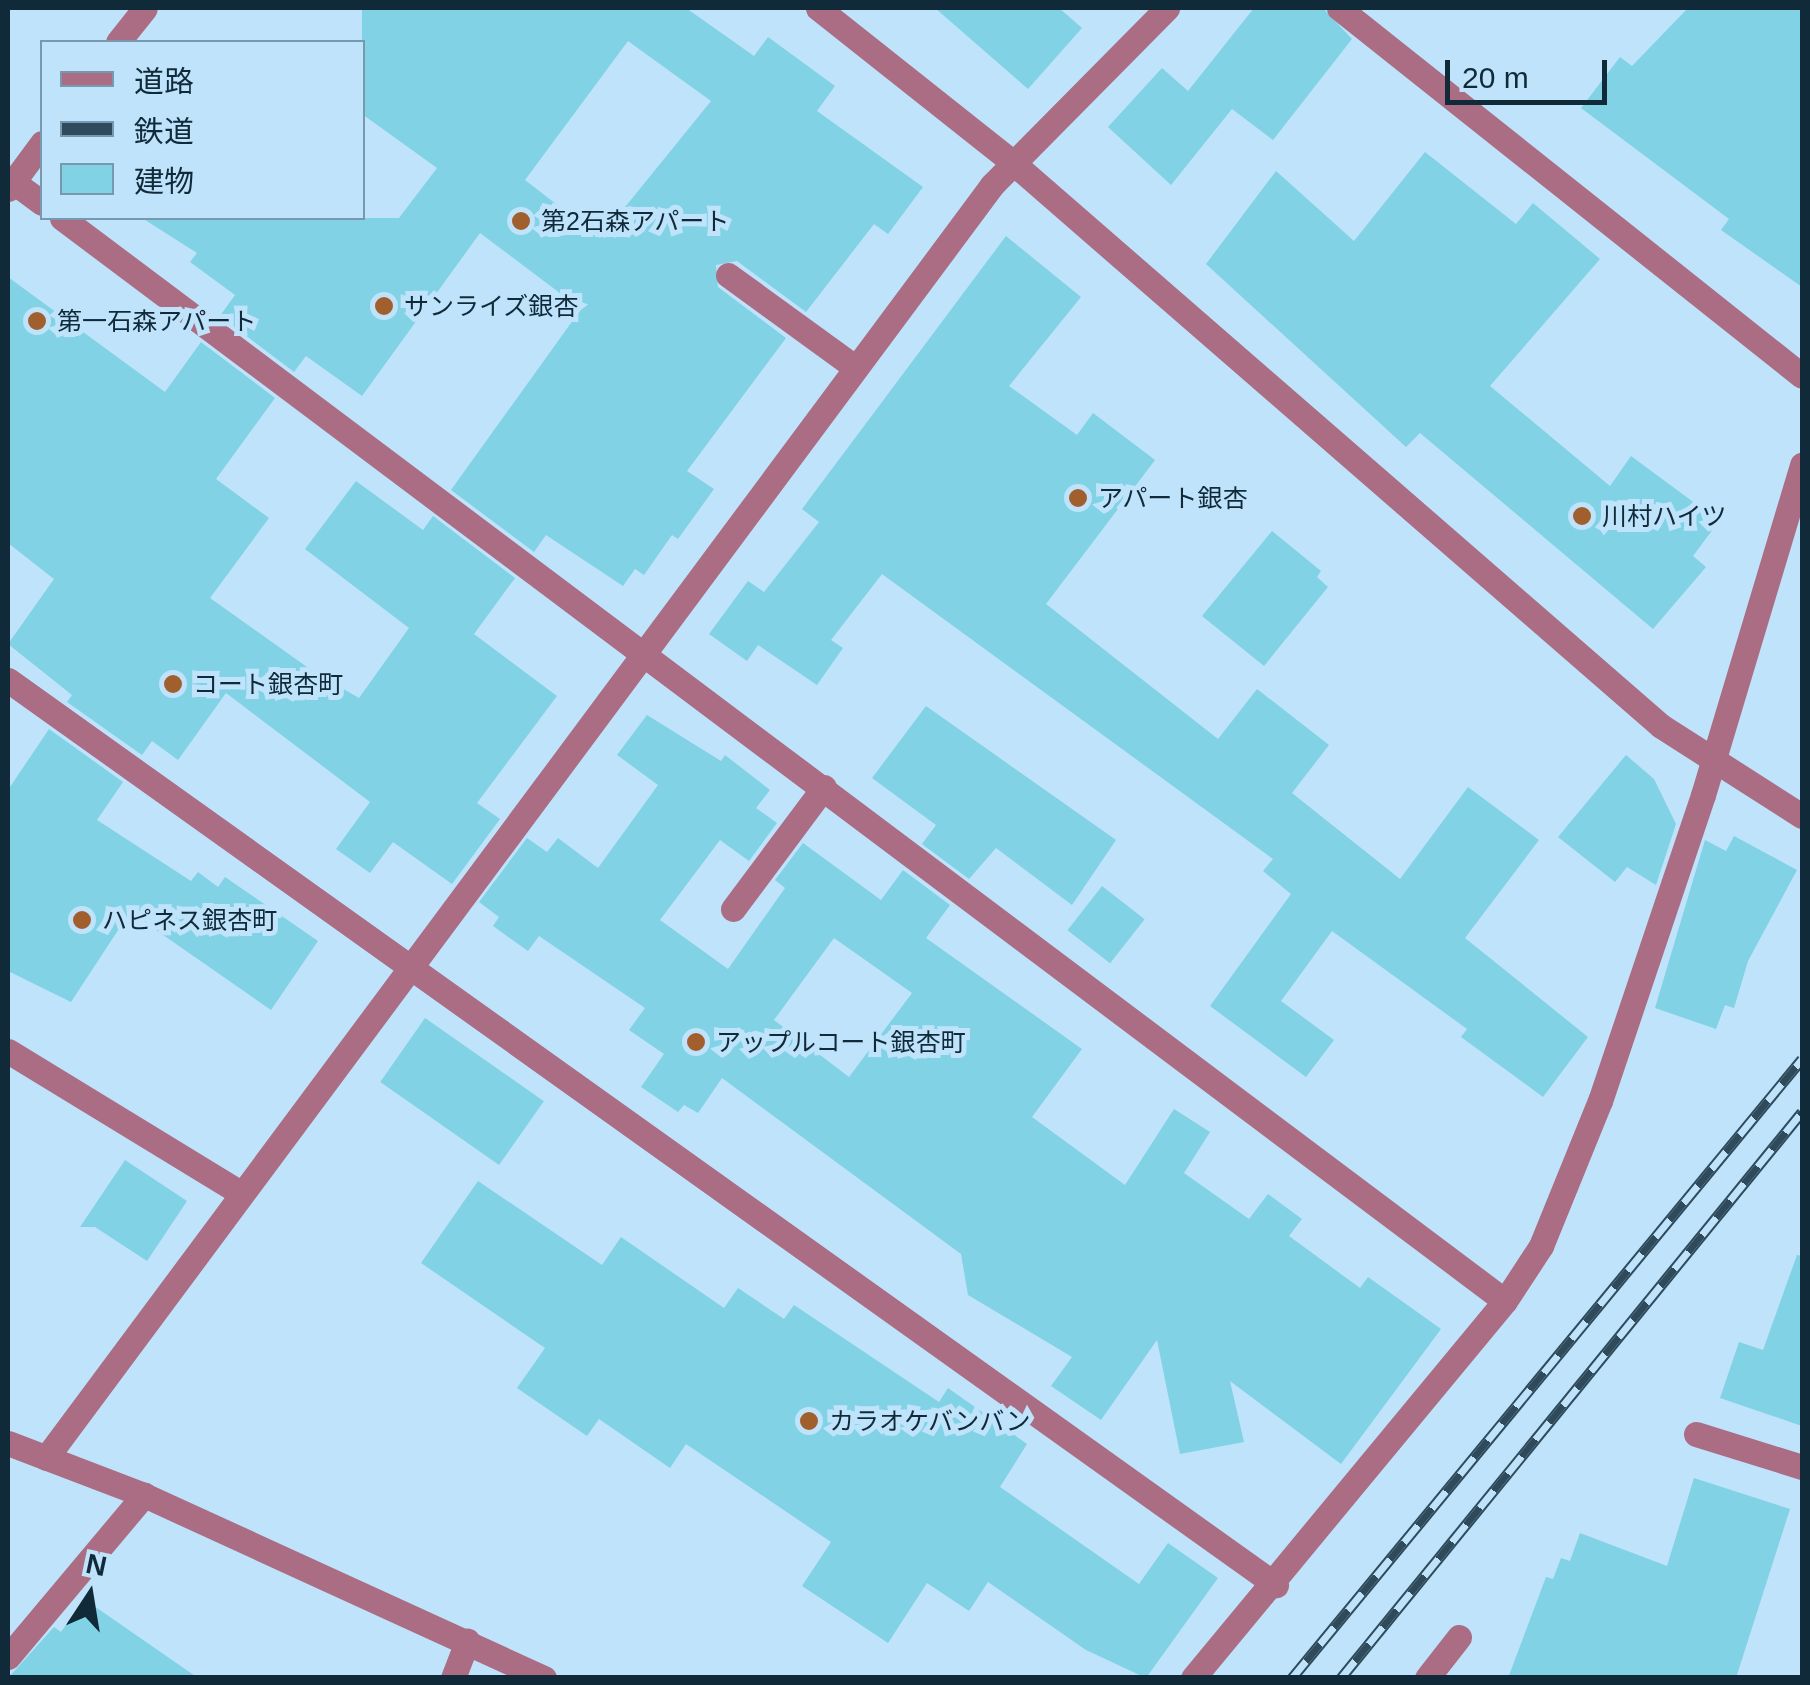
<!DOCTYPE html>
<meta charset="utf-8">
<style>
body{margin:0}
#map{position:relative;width:1810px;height:1685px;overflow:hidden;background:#bee3fa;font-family:Arial,"Noto Sans JP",sans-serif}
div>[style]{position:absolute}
.building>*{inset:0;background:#82d2e5;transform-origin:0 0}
.minor>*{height:25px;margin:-12.5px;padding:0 12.5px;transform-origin:12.5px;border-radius:12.5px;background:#aa6d84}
.rail>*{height:11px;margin-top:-5.5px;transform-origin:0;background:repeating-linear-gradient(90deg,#bee3fa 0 22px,#2e4a5b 0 44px);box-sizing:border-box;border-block:2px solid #2e4a5b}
.dots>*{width:28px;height:28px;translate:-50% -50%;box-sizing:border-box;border:5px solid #bee3fa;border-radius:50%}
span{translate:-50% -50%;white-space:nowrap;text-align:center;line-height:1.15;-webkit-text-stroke:10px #bee3fa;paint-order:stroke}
.poi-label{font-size:25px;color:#102a39}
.left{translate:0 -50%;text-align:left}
.frame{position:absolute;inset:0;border:10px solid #102a39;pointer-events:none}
.legend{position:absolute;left:40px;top:40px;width:325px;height:180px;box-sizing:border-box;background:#bee3fa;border:2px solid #7899ad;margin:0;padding:12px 18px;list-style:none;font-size:30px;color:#102a39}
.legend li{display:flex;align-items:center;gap:20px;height:50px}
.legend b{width:50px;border:2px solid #7899ad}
.north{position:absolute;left:40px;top:1545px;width:100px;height:100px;-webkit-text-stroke:8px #bee3fa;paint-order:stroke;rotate:12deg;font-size:28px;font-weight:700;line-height:40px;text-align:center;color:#102a39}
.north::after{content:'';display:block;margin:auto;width:35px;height:45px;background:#102a39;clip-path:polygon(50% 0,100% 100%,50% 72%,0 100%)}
.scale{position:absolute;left:1445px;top:60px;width:162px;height:45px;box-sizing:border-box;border:5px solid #102a39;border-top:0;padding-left:12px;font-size:30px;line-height:35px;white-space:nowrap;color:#102a39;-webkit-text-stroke:8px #bee3fa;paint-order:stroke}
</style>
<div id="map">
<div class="building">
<i style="clip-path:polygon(evenodd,362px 8px,686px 8px,754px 56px,768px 37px,835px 86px,817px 111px,923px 187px,888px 234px,874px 224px,806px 312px,737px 261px,716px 265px,718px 287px,786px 338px,687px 471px,714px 489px,678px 539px,672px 535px,644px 575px,635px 569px,623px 586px,546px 535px,534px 552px,451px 490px,581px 309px,480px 233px,362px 396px,306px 356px,294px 372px,220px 316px,235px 295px,190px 262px,197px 253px,142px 218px,399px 218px,437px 168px,362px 114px,362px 8px,628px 41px,711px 101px,600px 238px,525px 180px,628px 41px)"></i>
<i style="clip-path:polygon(935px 8px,1059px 8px,1082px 28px,1028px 89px)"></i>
<i style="clip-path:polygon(1254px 8px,1323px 8px,1352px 39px,1273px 140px,1232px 109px,1171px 185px,1108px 127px,1162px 68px,1188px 91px)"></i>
<i style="clip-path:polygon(1688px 8px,1802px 8px,1802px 287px,1721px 230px,1729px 219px,1581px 108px,1620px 57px,1632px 66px)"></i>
<i style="clip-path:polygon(1425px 152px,1516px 224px,1533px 203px,1600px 259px,1490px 386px,1610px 486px,1631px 456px,1719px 521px,1693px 556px,1706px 567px,1653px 629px,1420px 433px,1406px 447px,1206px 264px,1276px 171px,1354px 241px)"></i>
<i style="clip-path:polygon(1006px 236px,1081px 297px,1009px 386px,1077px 435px,1093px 413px,1155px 460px,1046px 604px,1218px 739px,1257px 689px,1329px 745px,1292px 793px,1400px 879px,1468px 787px,1539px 840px,1465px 938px,1588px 1037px,1543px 1097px,1461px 1037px,1467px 1029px,1332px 931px,1281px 1001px,1334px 1040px,1306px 1077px,1210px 1006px,1291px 894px,1263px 871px,1273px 859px,882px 574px,831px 640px,843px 648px,817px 685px,758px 645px,747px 661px,709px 634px,748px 581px,764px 592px,819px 522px,802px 509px)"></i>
<i style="clip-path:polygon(8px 277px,165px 392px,201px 342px,275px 398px,216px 479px,269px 518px,210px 598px,314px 672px,359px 698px,409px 628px,305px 549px,356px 481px,423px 530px,433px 516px,515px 578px,474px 634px,557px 696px,477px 803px,500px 819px,452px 884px,393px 842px,370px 873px,336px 849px,370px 802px,226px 693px,178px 760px,152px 741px,142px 755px,67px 702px,72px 695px,8px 644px,54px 579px,8px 543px)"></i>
<i style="clip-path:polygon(1272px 531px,1321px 571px,1317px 577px,1328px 587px,1264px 666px,1202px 616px)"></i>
<i style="clip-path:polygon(926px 706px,1116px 840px,1072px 905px,996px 848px,969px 879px,922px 844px,936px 825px,872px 778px)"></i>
<i style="clip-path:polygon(evenodd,647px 715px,721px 761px,725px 755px,770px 790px,756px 808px,777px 823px,749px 861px,720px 840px,660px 920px,728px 969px,785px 888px,775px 880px,803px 843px,881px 900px,903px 870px,950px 905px,926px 938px,1082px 1049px,1032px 1117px,1125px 1185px,1174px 1109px,1210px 1132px,1184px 1173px,1249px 1219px,1268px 1194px,1302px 1219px,1289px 1236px,1360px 1288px,1368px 1277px,1441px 1329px,1341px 1464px,1230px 1381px,1244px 1442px,1180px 1454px,1157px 1340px,1101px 1420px,1051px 1386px,1072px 1357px,968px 1295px,961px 1254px,722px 1078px,698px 1113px,684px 1105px,678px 1112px,641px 1087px,664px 1054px,629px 1030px,645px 1008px,539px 936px,528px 951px,493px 926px,499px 917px,479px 902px,527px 838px,547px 852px,558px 838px,598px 868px,658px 785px,617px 755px,647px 715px,834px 938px,912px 993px,849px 1077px,774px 1020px,834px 938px)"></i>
<i style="clip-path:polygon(49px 729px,123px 782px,97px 820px,191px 881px,198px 872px,218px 887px,225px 877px,318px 941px,271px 1010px,130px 912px,71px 1002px,8px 971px,8px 790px)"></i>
<i style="clip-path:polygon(1626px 755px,1654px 779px,1676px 824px,1656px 885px,1627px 867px,1615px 882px,1558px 837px)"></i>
<i style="clip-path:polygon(1734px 836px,1797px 870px,1748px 961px,1734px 1008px,1725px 1005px,1716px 1029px,1655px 1008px,1705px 840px,1726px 851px)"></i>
<i style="left:1102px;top:886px;width:54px;height:56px;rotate:38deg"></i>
<i style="left:425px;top:1018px;width:145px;height:78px;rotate:35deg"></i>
<i style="clip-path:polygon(125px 1160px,187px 1201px,147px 1261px,95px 1227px,80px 1227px)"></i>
<i style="clip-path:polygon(478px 1181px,602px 1265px,621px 1237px,724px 1308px,738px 1288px,784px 1319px,794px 1305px,939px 1402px,948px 1388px,1027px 1444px,1000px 1487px,1139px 1584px,1168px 1543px,1218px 1578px,1146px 1678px,1086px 1650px,988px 1582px,969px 1611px,927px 1583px,888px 1643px,802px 1586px,831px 1542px,686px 1444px,670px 1468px,599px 1419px,587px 1436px,517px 1388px,545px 1348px,421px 1263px)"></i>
<i style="clip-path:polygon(1797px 1255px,1802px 1256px,1802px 1426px,1720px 1398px,1739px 1342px,1763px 1350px)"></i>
<i style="clip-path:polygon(1694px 1478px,1790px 1509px,1736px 1678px,1508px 1678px,1546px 1577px,1553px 1579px,1561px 1558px,1570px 1561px,1580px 1533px,1667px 1566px)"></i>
<i style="clip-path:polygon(84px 1599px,198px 1678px,8px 1678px,54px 1627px,61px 1632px)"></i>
</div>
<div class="minor">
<i style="left:818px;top:8px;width:248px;rotate:38.4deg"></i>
<i style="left:1012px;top:162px;width:860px;rotate:40.99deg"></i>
<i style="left:1661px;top:726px;width:167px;rotate:32.6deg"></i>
<i style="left:1339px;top:8px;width:591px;rotate:38.48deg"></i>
<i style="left:118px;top:42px;width:43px;rotate:-51.5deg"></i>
<i style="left:8px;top:178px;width:42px;rotate:36.3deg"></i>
<i style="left:8px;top:189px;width:57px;rotate:-53.5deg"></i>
<i style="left:62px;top:218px;width:1804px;rotate:36.89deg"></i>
<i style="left:728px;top:275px;width:158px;rotate:36deg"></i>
<i style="left:8px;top:680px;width:1558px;rotate:35.52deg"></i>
<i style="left:733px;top:909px;width:152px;rotate:-53.3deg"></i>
<i style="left:8px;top:1051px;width:268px;rotate:31.4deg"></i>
<i style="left:1696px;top:1434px;width:111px;rotate:17.3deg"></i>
<i style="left:8px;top:1443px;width:146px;rotate:20.9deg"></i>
<i style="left:144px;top:1495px;width:440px;rotate:24.6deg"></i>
<i style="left:46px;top:1458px;width:1586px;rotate:-53.38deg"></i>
<i style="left:992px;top:185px;width:249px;rotate:-45.3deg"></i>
<i style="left:8px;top:1657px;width:212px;rotate:-50deg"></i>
<i style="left:453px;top:1678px;width:40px;rotate:-69deg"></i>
<i style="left:1193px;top:1678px;width:489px;rotate:-50.4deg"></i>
<i style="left:1505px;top:1301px;width:66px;rotate:-56.8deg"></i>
<i style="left:1541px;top:1246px;width:157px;rotate:-67.9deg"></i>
<i style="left:1600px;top:1101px;width:323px;rotate:-71.4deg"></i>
<i style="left:1703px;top:795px;width:345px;rotate:-73.3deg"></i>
<i style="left:1427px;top:1678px;width:52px;rotate:-52deg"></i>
</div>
<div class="rail">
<i style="left:1292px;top:1678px;width:802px;rotate:-50.51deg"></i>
<i style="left:1341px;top:1678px;width:730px;rotate:-50.84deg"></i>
</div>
<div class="dots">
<i style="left:521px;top:221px;background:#a25f2e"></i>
<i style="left:384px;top:306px;background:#a25f2e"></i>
<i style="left:37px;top:321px;background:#a25f2e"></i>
<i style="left:1078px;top:498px;background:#a25f2e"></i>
<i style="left:1582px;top:516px;background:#a25f2e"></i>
<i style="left:173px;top:684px;background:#a25f2e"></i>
<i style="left:82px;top:920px;background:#a25f2e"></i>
<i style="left:696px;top:1042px;background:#a25f2e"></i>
<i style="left:809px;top:1421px;background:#a25f2e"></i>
</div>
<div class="poi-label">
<span class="left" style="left:541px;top:221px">第2石森アパート</span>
<span class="left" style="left:404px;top:306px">サンライズ銀杏</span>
<span class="left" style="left:57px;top:321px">第一石森アパート</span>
<span class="left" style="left:1098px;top:498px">アパート銀杏</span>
<span class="left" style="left:1602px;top:516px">川村ハイツ</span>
<span class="left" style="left:193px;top:684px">コート銀杏町</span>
<span class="left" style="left:102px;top:920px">ハピネス銀杏町</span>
<span class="left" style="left:716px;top:1042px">アップルコート銀杏町</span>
<span class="left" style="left:829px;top:1421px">カラオケバンバン</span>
</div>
<div class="frame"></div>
<ul class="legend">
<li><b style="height:12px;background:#aa6d84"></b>道路</li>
<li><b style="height:12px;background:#2e4a5b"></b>鉄道</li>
<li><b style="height:28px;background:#82d2e5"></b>建物</li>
</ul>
<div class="north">N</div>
<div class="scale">20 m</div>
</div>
